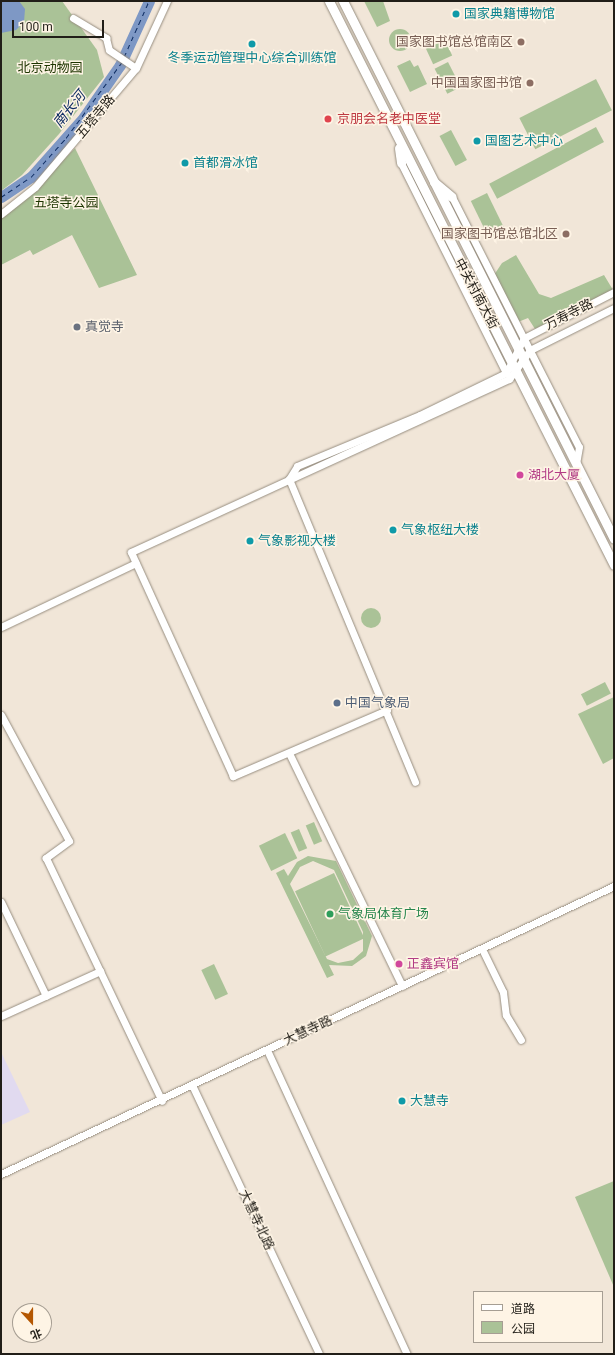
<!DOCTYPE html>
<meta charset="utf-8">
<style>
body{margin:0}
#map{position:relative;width:615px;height:1355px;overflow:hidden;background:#f1e6d8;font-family:Roboto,"Noto Sans SC",sans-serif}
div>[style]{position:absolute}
.education>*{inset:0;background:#e1daf0}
.green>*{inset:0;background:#aac297;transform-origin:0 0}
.round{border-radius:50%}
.water>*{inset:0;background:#7e98c5}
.river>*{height:11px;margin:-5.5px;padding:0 5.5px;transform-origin:5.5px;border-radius:5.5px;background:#7e98c5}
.ferry>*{height:1px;margin-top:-0.5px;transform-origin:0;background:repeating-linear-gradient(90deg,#0e2d63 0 5px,transparent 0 9px)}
.roads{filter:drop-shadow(0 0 1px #978e80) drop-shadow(0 0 1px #978e80)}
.minor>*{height:7px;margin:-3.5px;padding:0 3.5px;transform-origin:3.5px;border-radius:3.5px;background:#fff}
.major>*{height:9px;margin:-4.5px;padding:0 4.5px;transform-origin:4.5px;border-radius:4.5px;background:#fff}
.dots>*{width:11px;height:11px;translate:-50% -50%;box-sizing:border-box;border:2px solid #fef4e5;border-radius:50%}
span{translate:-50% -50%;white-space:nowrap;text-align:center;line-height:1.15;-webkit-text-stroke:3px #fef4e5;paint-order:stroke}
.culture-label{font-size:13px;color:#0d838f}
.left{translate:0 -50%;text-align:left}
.education-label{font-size:13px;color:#785e54}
.right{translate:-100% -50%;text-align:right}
.park-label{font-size:13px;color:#1d3500}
.street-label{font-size:13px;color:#211e18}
.health-label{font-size:13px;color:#be3a42}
.worship-label{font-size:13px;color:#5b616d}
.hotel-label{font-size:13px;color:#b23c85}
.service-label{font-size:13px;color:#4e5e75}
.leisure-label{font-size:13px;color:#27864d}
.water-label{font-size:14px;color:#0e2d63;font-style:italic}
.frame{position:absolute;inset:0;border:2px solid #211e18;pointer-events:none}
.legend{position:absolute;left:473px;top:1291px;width:130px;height:52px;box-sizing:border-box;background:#fef4e5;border:1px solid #a69e93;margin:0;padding:5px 7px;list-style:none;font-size:12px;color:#211e18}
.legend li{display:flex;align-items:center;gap:8px;height:20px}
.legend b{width:20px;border:1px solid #a69e93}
.north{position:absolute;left:12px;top:1303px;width:40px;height:40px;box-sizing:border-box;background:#fef4e5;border:1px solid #a69e93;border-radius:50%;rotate:159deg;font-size:11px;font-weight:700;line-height:16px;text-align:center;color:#211e18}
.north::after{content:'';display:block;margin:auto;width:14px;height:18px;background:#b45702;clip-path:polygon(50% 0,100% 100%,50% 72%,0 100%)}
.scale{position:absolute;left:12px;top:20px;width:92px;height:18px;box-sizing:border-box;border:2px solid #211e18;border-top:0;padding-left:5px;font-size:12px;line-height:14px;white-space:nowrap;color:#211e18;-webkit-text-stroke:3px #fef4e5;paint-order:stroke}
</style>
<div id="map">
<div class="education">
<i style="clip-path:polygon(1px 1052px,30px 1112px,1px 1125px)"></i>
</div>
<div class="green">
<i style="clip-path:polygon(1px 1px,62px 1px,97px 50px,104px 77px,59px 134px,22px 175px,1px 191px)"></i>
<i style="clip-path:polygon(364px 1px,383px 1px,390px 21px,377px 27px)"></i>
<i class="round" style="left:389px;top:29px;width:22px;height:22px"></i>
<i style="left:445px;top:40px;width:17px;height:21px;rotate:65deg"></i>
<i style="clip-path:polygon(410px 60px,414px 67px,418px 65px,427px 84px,410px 92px,397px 66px)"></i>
<i style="left:448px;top:62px;width:28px;height:15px;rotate:63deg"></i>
<i style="left:596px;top:79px;width:35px;height:86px;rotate:63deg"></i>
<i style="left:596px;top:127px;width:17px;height:121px;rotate:62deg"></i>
<i style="left:451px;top:130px;width:34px;height:13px;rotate:62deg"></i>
<i style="clip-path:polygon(75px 148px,137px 275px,99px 288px,72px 235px,33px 255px,30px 250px,1px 265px,1px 215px,35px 190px)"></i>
<i style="left:487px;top:193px;width:41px;height:18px;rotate:64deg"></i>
<i style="clip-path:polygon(516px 255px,539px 294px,551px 298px,604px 275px,613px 290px,535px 329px,528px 318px,518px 322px,494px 275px,502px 263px)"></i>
<i class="round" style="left:361px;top:608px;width:20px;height:20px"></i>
<i style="left:605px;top:682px;width:13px;height:27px;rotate:63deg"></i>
<i style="clip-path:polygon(614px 697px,614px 758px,603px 764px,578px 714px)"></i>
<i style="left:314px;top:822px;width:21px;height:9px;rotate:67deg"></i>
<i style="left:299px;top:829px;width:21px;height:9px;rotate:67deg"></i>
<i style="left:285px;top:833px;width:28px;height:29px;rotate:64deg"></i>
<i style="clip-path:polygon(evenodd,308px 856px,336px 861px,372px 936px,366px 956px,352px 966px,329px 965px,334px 975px,327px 978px,276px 873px,284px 869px,288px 876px,297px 862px,308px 856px,313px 861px,334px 870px,363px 932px,363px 951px,353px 960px,338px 963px,327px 959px,290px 884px,300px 867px,313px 861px)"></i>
<i style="left:334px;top:873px;width:72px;height:43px;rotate:65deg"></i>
<i style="left:214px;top:964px;width:33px;height:14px;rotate:65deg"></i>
<i style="clip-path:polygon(614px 1181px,614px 1287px,575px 1197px)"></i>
</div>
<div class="water">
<i style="clip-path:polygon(1px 1px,19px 1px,25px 9px,24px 22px,16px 30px,1px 33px)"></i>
</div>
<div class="river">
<i style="left:1px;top:197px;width:36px;rotate:-34deg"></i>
<i style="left:31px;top:177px;width:80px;rotate:-48.5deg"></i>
<i style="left:84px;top:117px;width:63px;rotate:-55.3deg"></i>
<i style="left:120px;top:65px;width:70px;rotate:-65.6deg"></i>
</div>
<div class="ferry">
<i style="left:124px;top:57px;width:61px;rotate:-65.9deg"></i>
<i style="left:1px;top:197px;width:36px;rotate:-34deg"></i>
<i style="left:31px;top:177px;width:52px;rotate:-48.1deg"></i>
<i style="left:66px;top:138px;width:94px;rotate:-53.6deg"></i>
</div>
<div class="roads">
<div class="minor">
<i style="left:73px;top:18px;width:39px;rotate:31deg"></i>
<i style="left:106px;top:38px;width:12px;rotate:76deg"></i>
<i style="left:109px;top:50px;width:32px;rotate:34deg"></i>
<i style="left:401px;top:163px;width:235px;rotate:63.4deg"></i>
<i style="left:452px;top:197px;width:280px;rotate:63.1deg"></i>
<i style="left:579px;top:447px;width:17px;rotate:100deg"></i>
<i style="left:1px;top:214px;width:43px;rotate:-38.5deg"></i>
<i style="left:35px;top:187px;width:156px;rotate:-49.7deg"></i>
<i style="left:136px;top:68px;width:74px;rotate:-65.2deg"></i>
<i style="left:289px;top:479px;width:15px;rotate:-58deg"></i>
<i style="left:297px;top:466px;width:133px;rotate:-22.5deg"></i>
<i style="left:420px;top:415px;width:96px;rotate:-26deg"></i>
<i style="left:506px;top:373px;width:39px;rotate:-63deg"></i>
<i style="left:524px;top:338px;width:101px;rotate:-27.1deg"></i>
<i style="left:289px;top:479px;width:328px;rotate:67.4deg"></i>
<i style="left:1px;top:627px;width:149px;rotate:-25.4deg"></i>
<i style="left:387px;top:710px;width:168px;rotate:156.8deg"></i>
<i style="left:233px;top:776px;width:246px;rotate:-114.5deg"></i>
<i style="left:131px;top:552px;width:416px;rotate:-24.6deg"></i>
<i style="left:509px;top:379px;width:36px;rotate:-54deg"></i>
<i style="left:530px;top:350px;width:94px;rotate:-26.6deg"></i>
<i style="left:1px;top:715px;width:143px;rotate:61.6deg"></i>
<i style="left:69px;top:841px;width:29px;rotate:144deg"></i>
<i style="left:46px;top:858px;width:269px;rotate:64.5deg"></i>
<i style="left:289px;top:753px;width:259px;rotate:64.1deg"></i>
<i style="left:1px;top:902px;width:104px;rotate:64.4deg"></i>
<i style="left:482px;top:949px;width:48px;rotate:64deg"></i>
<i style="left:503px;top:992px;width:23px;rotate:83deg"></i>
<i style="left:506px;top:1015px;width:29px;rotate:59deg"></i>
<i style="left:1px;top:1016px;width:109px;rotate:-24.4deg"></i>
<i style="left:267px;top:1050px;width:335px;rotate:65.3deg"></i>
<i style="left:192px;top:1085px;width:297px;rotate:64.7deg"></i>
<i style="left:1px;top:1174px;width:677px;rotate:-25.17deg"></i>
</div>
<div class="major">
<i style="left:329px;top:1px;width:632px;rotate:63.19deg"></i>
<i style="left:343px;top:1px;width:602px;rotate:63.26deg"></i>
<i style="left:399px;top:148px;width:15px;rotate:82deg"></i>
<i style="left:434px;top:182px;width:23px;rotate:40deg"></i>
</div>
</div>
<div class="dots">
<i style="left:456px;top:14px;background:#0f9aa8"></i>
<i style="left:521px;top:42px;background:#8d6e63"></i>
<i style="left:252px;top:44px;background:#0f9aa8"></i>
<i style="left:530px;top:83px;background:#8d6e63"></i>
<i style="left:328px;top:119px;background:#e0444e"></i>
<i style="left:477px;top:141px;background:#0f9aa8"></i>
<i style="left:185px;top:163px;background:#0f9aa8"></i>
<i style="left:566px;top:234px;background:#8d6e63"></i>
<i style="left:77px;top:327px;background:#6b7280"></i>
<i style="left:520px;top:475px;background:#d1479c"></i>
<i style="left:393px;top:530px;background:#0f9aa8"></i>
<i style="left:250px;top:541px;background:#0f9aa8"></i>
<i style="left:337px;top:703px;background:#5c6f8a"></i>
<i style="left:330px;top:914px;background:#2e9e5b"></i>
<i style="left:399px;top:964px;background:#d1479c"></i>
<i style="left:402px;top:1101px;background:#0f9aa8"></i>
</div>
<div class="culture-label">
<span class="left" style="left:464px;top:14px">国家典籍博物馆</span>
<span style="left:252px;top:58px">冬季运动管理中心综合训练馆</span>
<span class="left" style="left:485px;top:141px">国图艺术中心</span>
<span class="left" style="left:193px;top:163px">首都滑冰馆</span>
<span class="left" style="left:401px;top:530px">气象枢纽大楼</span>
<span class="left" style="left:258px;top:541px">气象影视大楼</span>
<span class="left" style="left:410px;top:1101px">大慧寺</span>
</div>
<div class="education-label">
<span class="right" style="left:513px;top:42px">国家图书馆总馆南区</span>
<span class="right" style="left:522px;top:83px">中国国家图书馆</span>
<span class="right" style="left:558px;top:234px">国家图书馆总馆北区</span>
</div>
<div class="park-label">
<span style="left:50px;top:68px">北京动物园</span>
<span style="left:66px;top:203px">五塔寺公园</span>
</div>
<div class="street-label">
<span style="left:96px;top:117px;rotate:-50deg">五塔寺路</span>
<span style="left:476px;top:294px;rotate:62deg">中关村南大街</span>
<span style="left:569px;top:315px;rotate:-27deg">万寿寺路</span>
<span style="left:308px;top:1031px;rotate:-25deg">大慧寺路</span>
<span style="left:256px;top:1220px;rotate:65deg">大慧寺北路</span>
</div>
<div class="health-label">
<span class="left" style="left:337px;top:119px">京朋会名老中医堂</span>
</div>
<div class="worship-label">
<span class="left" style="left:85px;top:327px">真觉寺</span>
</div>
<div class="hotel-label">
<span class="left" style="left:528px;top:475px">湖北大厦</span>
<span class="left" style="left:407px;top:964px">正鑫宾馆</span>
</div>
<div class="service-label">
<span class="left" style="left:345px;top:703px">中国气象局</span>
</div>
<div class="leisure-label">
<span class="left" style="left:338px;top:914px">气象局体育广场</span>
</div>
<div class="water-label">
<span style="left:69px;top:109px;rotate:-51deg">南长河</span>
</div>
<div class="frame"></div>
<ul class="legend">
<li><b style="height:5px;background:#fff"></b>道路</li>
<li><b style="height:11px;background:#aac297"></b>公园</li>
</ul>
<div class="north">北</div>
<div class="scale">100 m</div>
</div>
